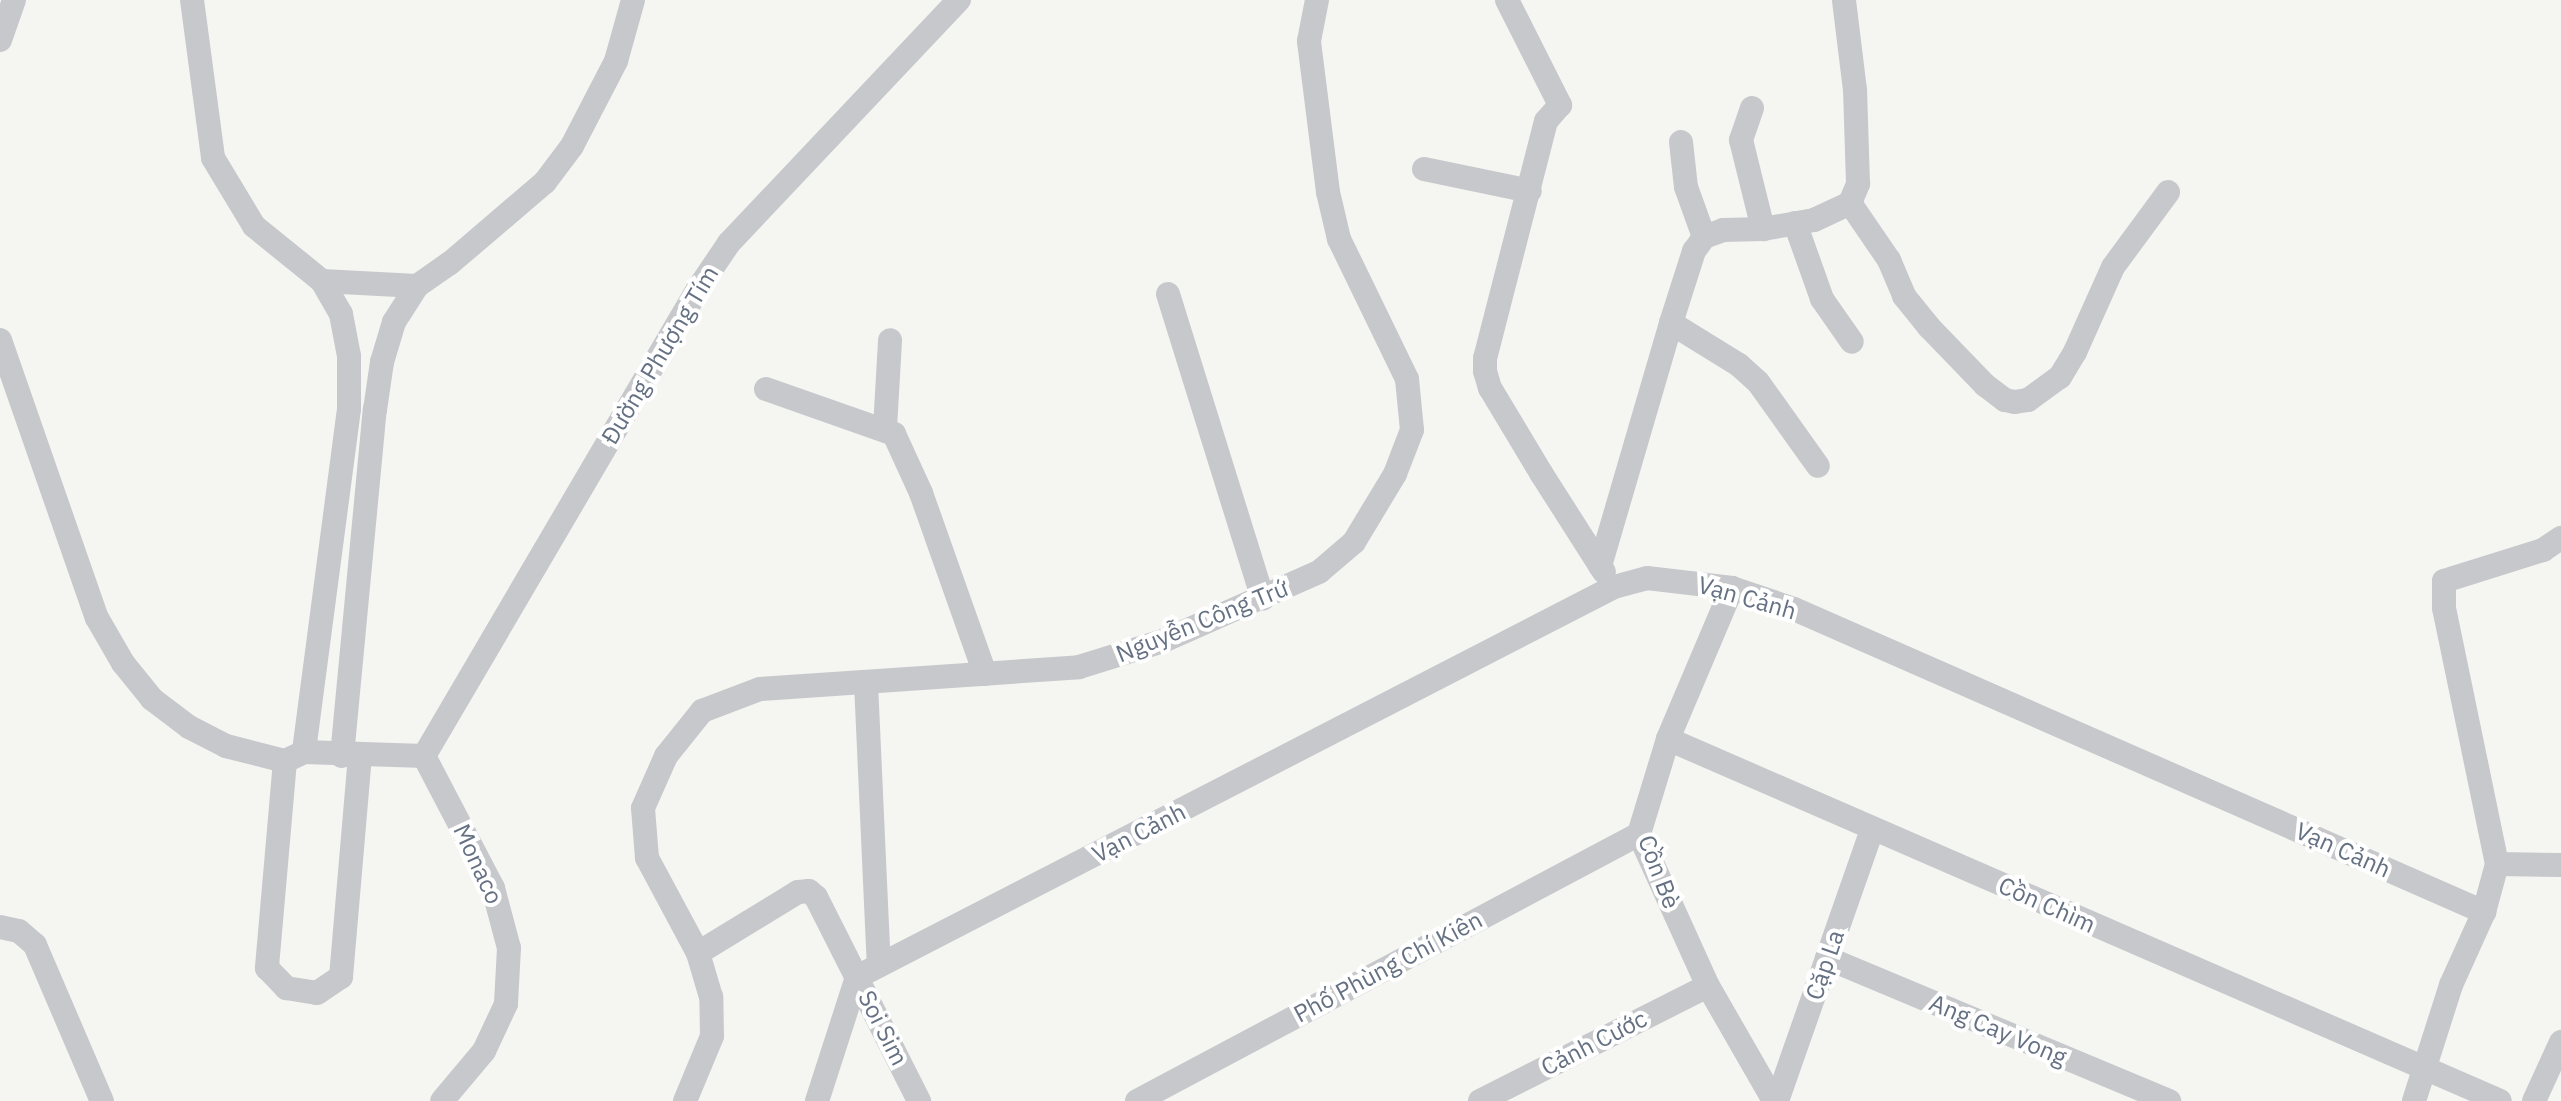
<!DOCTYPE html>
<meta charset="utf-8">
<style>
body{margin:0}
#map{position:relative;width:2561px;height:1101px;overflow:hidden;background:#f5f6f2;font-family:"IBM Plex Sans",sans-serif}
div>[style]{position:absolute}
.street>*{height:24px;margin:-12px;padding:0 12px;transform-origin:12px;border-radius:12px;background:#c6c8cc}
span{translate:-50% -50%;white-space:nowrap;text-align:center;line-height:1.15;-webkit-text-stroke:8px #fff;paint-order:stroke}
.street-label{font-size:24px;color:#657183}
</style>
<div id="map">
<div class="street">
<i style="left:192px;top:0;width:159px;rotate:82.4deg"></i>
<i style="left:213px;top:158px;width:79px;rotate:58.9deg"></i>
<i style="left:254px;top:226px;width:87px;rotate:39deg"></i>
<i style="left:322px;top:281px;width:38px;rotate:60deg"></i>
<i style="left:341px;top:314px;width:43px;rotate:79.2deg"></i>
<i style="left:349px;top:356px;width:53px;rotate:90deg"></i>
<i style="left:349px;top:409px;width:346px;rotate:97.5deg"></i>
<i style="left:1507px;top:0;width:118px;rotate:63.2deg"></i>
<i style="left:1560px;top:105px;width:21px;rotate:131deg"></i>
<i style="left:1546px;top:121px;width:245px;rotate:104.4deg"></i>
<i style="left:1485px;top:358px;width:13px;rotate:90deg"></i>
<i style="left:1485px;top:371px;width:18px;rotate:74deg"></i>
<i style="left:1490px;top:388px;width:99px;rotate:59deg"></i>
<i style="left:1541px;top:473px;width:117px;rotate:57.5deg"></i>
<i style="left:0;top:40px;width:42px;rotate:-70.7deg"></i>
<i style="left:1752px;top:108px;width:34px;rotate:109deg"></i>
<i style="left:1741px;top:140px;width:92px;rotate:76.1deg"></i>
<i style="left:1681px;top:142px;width:45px;rotate:83.7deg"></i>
<i style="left:1686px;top:187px;width:53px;rotate:70.2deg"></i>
<i style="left:1424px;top:169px;width:108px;rotate:11.7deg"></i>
<i style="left:1850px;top:203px;width:69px;rotate:55.6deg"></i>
<i style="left:1889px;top:260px;width:39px;rotate:67deg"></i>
<i style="left:1904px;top:296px;width:40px;rotate:51deg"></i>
<i style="left:1929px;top:327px;width:81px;rotate:46deg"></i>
<i style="left:1985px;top:385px;width:25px;rotate:37deg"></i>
<i style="left:2005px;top:400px;width:10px;rotate:11deg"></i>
<i style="left:2015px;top:402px;width:13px;rotate:-9deg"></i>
<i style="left:2028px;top:400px;width:39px;rotate:-36deg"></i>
<i style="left:2060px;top:377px;width:29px;rotate:-59deg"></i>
<i style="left:2075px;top:352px;width:93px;rotate:-65.9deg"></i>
<i style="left:2113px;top:267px;width:93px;rotate:-53.7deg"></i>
<i style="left:1795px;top:223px;width:81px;rotate:70.4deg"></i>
<i style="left:1822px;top:299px;width:52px;rotate:55.1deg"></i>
<i style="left:322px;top:281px;width:95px;rotate:3deg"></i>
<i style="left:1168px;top:294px;width:319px;rotate:72.7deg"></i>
<i style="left:1671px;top:323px;width:80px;rotate:31.7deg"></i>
<i style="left:1739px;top:365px;width:25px;rotate:42deg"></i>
<i style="left:1758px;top:382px;width:103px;rotate:54.5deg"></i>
<i style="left:0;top:340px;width:294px;rotate:70.8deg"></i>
<i style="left:97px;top:618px;width:52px;rotate:60deg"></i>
<i style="left:123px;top:663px;width:46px;rotate:51.1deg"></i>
<i style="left:152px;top:699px;width:46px;rotate:37.1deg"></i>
<i style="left:189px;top:727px;width:42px;rotate:27.2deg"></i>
<i style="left:226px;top:746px;width:61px;rotate:14.3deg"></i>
<i style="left:285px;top:761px;width:21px;rotate:-25deg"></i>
<i style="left:304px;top:752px;width:120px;rotate:1.9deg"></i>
<i style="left:766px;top:389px;width:136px;rotate:19.4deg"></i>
<i style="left:894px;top:434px;width:65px;rotate:65.4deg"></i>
<i style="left:921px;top:493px;width:192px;rotate:70.5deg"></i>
<i style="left:885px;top:428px;width:88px;rotate:-86.7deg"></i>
<i style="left:1600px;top:566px;width:253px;rotate:-73.7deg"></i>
<i style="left:1671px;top:323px;width:76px;rotate:-72.3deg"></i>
<i style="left:1694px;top:251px;width:17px;rotate:-54deg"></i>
<i style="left:1704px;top:237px;width:20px;rotate:-20deg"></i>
<i style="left:1723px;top:230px;width:40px;rotate:-1.4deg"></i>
<i style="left:1763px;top:229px;width:52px;rotate:-10deg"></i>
<i style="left:1814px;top:220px;width:40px;rotate:-25deg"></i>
<i style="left:1850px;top:203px;width:21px;rotate:-67deg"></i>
<i style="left:1858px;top:184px;width:94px;rotate:-91.8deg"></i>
<i style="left:1855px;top:90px;width:91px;rotate:-97deg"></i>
<i style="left:1732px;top:588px;width:164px;rotate:113deg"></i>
<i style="left:1668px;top:739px;width:99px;rotate:107deg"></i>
<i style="left:1639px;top:834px;width:167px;rotate:65.6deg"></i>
<i style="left:1708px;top:986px;width:133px;rotate:60.1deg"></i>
<i style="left:866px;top:683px;width:283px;rotate:87.4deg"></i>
<i style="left:1668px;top:739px;width:907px;rotate:23.51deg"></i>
<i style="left:342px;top:756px;width:348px;rotate:-84.6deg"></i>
<i style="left:375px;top:410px;width:49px;rotate:-81.7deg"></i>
<i style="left:382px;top:362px;width:42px;rotate:-73.3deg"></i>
<i style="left:394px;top:322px;width:43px;rotate:-57.4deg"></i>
<i style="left:417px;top:286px;width:39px;rotate:-35deg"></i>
<i style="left:449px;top:264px;width:126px;rotate:-40.5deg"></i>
<i style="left:545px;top:182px;width:45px;rotate:-53.1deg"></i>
<i style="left:572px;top:146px;width:96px;rotate:-62.6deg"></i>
<i style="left:616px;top:61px;width:63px;rotate:-74.4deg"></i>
<i style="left:424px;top:756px;width:541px;rotate:-59.6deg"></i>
<i style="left:698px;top:289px;width:55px;rotate:-56deg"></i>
<i style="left:729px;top:243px;width:335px;rotate:-46.6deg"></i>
<i style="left:424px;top:756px;width:149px;rotate:62.4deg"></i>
<i style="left:493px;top:888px;width:62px;rotate:75.1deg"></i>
<i style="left:509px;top:948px;width:56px;rotate:93.1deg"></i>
<i style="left:506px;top:1004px;width:52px;rotate:115.1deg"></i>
<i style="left:484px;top:1051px;width:65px;rotate:130deg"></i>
<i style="left:285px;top:761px;width:208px;rotate:95deg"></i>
<i style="left:267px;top:968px;width:28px;rotate:46deg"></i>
<i style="left:286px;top:988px;width:31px;rotate:9deg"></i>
<i style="left:317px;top:993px;width:29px;rotate:-34deg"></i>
<i style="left:341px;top:977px;width:222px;rotate:-85.1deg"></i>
<i style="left:2497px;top:864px;width:261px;rotate:-101.7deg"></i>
<i style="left:2444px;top:608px;width:27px;rotate:-90deg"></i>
<i style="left:2444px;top:581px;width:104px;rotate:-17.4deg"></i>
<i style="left:2543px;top:550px;width:22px;rotate:-34deg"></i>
<i style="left:0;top:927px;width:19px;rotate:12deg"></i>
<i style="left:19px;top:931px;width:21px;rotate:41deg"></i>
<i style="left:35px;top:945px;width:170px;rotate:66.8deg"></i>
<i style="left:698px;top:953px;width:117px;rotate:-31.4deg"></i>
<i style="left:798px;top:892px;width:11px;rotate:-5deg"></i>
<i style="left:809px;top:891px;width:9px;rotate:41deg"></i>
<i style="left:816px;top:897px;width:229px;rotate:63.2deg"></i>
<i style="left:1827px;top:958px;width:371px;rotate:22.7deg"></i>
<i style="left:857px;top:977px;width:852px;rotate:-27.26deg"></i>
<i style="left:1614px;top:587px;width:34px;rotate:-15deg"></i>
<i style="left:1647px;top:578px;width:86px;rotate:6.7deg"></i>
<i style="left:1732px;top:588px;width:65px;rotate:18.7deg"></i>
<i style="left:1794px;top:609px;width:754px;rotate:23.71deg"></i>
<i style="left:2484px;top:912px;width:50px;rotate:-74.8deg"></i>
<i style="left:2497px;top:864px;width:64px;rotate:0.9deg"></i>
<i style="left:685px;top:1101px;width:70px;rotate:-67.4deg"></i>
<i style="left:712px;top:1036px;width:39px;rotate:-91deg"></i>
<i style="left:711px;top:997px;width:46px;rotate:-106.5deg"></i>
<i style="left:698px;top:953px;width:108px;rotate:-118.2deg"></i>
<i style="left:647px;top:858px;width:50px;rotate:-94.6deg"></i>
<i style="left:643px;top:808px;width:57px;rotate:-66.1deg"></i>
<i style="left:666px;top:756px;width:58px;rotate:-51.3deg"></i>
<i style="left:702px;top:711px;width:62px;rotate:-20.8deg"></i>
<i style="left:760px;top:689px;width:320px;rotate:-3.9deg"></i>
<i style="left:1079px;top:667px;width:88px;rotate:-17.2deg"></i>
<i style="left:1163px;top:641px;width:171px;rotate:-23.9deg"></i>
<i style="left:1319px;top:572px;width:46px;rotate:-40.6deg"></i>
<i style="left:1354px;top:542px;width:79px;rotate:-58.9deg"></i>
<i style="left:1395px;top:474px;width:47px;rotate:-68.9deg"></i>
<i style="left:1412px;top:430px;width:51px;rotate:-95.6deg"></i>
<i style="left:1407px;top:379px;width:156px;rotate:-115.9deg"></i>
<i style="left:1339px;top:239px;width:48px;rotate:-103.2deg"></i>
<i style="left:1328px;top:192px;width:152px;rotate:-97.2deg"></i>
<i style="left:1309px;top:41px;width:42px;rotate:-79deg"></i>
<i style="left:817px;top:1101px;width:130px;rotate:-72.1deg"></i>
<i style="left:1137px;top:1101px;width:569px;rotate:-28.01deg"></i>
<i style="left:1480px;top:1101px;width:255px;rotate:-26.8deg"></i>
<i style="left:1777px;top:1101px;width:288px;rotate:-70.7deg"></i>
<i style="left:2414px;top:1101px;width:122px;rotate:-72.3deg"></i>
<i style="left:2451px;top:985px;width:80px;rotate:-65.7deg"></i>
<i style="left:2534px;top:1101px;width:65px;rotate:-65.4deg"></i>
</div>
<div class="street-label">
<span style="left:660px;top:355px;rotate:-59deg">Đường Phượng Tím</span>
<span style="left:1747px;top:598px;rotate:16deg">Vạn Cảnh</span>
<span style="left:1202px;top:621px;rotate:-22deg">Nguyễn Công Trứ</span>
<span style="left:1139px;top:833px;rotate:-27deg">Vạn Cảnh</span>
<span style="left:2343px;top:850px;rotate:24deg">Vạn Cảnh</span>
<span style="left:478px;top:864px;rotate:65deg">Monaco</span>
<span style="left:1659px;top:872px;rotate:69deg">Cồn Bè</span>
<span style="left:2047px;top:905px;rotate:24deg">Cồn Chìm</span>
<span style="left:1825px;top:965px;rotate:-71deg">Cặp La</span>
<span style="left:1388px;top:967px;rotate:-28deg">Phố Phùng Chí Kiên</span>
<span style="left:883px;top:1028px;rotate:63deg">Soi Sim</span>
<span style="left:1998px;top:1030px;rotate:23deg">Ang Cay Vong</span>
<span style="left:1594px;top:1043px;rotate:-27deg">Cảnh Cước</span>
</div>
</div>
